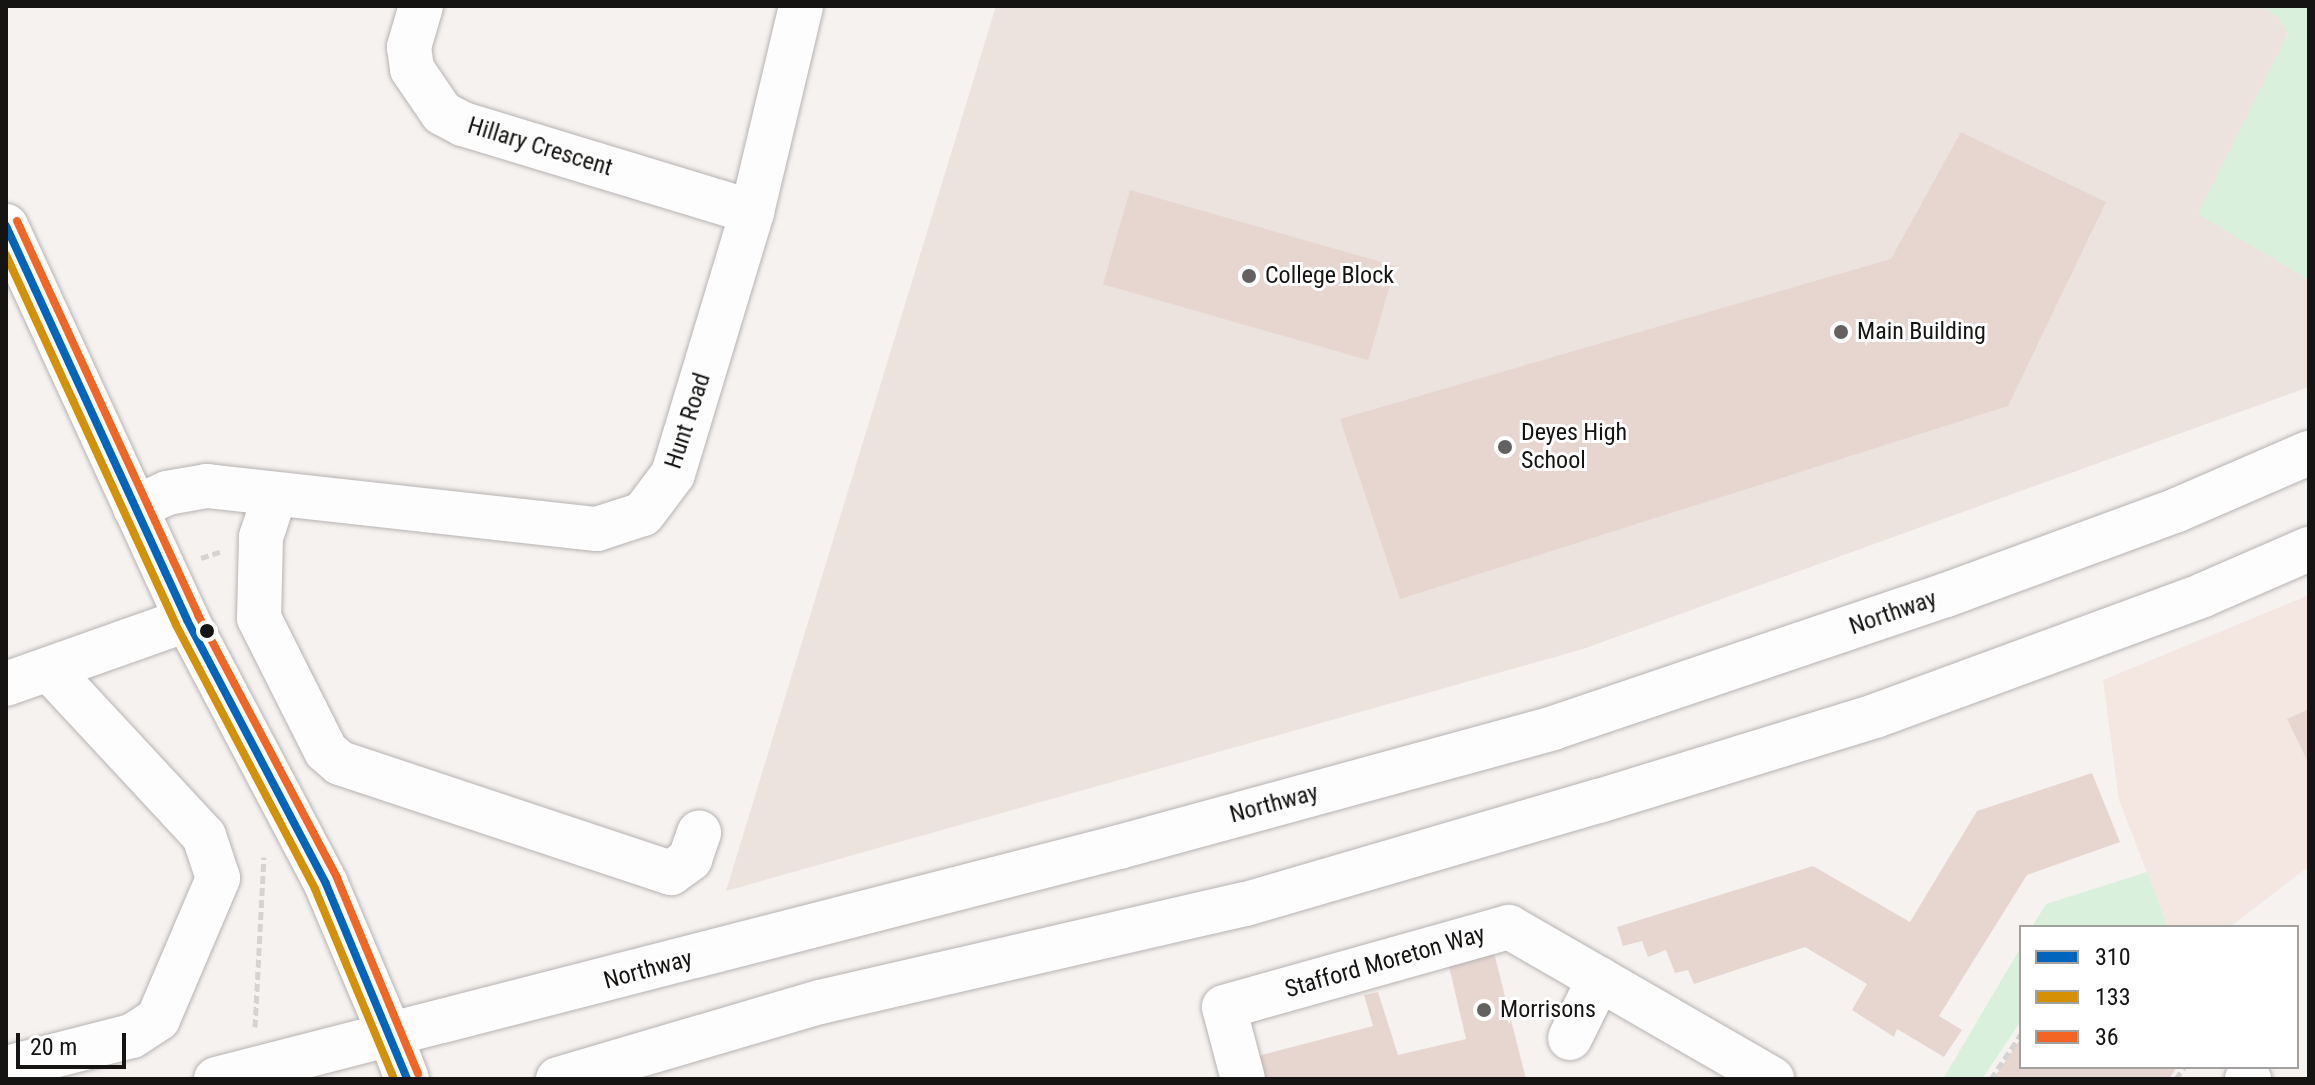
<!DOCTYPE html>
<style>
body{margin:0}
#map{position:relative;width:2315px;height:1085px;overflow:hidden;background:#f6f2f0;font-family:"Roboto Condensed",sans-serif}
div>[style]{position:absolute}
.industrial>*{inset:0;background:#f4e6e0}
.built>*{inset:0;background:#ece2de}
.green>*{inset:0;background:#d9f1dc}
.building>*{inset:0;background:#e7d6d0;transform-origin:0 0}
.path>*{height:5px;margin-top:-2.5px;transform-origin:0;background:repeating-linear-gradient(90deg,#d6d4d3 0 8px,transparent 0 12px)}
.roads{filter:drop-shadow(0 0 2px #b6b3b2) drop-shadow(0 0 2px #b6b3b2)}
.minor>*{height:44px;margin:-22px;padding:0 22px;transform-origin:22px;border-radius:22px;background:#fefdfd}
.major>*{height:44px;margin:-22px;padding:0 22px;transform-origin:22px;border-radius:22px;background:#fefdfd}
.highway>*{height:44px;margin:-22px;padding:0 22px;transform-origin:22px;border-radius:22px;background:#fefdfd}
.bus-1>*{height:8px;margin:-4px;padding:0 4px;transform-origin:4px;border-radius:4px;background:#0065bd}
.bus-2>*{height:8px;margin:-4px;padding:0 4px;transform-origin:4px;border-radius:4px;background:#d59003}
.bus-3>*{height:8px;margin:-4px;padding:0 4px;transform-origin:4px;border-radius:4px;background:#f26522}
.dots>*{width:22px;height:22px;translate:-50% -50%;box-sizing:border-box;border:4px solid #fff;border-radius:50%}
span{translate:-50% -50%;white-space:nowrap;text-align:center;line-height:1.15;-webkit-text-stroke:6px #fff;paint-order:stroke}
.street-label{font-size:24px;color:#161412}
.poi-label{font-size:24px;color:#161412}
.left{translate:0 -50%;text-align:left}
.frame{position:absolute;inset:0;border:8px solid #161412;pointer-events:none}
.legend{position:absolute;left:2019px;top:925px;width:280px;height:144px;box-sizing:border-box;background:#fff;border:2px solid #a2a1a0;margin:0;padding:10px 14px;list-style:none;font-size:24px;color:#161412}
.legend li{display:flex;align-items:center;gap:16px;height:40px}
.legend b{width:40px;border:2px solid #a2a1a0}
.scale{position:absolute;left:16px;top:1033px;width:110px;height:36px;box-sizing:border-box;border:4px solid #161412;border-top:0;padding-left:10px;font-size:24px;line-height:28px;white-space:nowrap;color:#161412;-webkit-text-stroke:6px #fff;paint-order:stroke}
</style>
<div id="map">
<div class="industrial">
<i style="clip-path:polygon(2309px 595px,2309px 866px,2230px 927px,2168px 927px,2119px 800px,2103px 680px)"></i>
</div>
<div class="built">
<i style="clip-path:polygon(996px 6px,2309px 6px,2309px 387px,1583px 649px,726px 891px)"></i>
</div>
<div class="green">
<i style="clip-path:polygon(2258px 6px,2309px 6px,2309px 280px,2198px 214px,2288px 34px,2277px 16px)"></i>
<i style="clip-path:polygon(2147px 872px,2168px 927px,2032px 927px,2046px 904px)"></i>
<i style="clip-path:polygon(2021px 947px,2021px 1021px,1982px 1079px,1943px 1079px)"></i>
</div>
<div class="building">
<i style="clip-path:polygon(1961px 132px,2106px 202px,2008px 406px,1400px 599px,1340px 419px,1891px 259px)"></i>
<i style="left:1130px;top:190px;width:276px;height:98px;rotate:16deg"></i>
<i style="clip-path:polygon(2309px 709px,2309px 764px,2287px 719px)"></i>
<i style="clip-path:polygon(2092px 773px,2120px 842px,2027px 875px,1939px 1016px,1962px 1030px,1944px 1057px,1897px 1029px,1894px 1037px,1852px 1010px,1867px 984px,1805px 947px,1694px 984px,1688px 970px,1675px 973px,1666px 950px,1648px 957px,1642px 941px,1623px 946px,1617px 927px,1813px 866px,1910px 922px,1977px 811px)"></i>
<i style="clip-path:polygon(1489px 933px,1526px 1079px,1243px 1079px,1238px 1061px,1373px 1026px,1364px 995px,1378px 992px,1398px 1055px,1466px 1039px,1444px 945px)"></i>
<i style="clip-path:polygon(2021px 1038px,2021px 1067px,2177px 1067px,2169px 1079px,1993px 1079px)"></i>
</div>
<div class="path">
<i style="left:201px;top:558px;width:22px;rotate:-18deg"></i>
<i style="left:255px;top:1027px;width:170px;rotate:-87deg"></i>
<i style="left:1991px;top:1079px;width:54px;rotate:-56.3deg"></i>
<i style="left:2176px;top:1079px;width:14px;rotate:-56deg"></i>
</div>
<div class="roads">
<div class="minor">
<i style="left:421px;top:6px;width:43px;rotate:106.3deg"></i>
<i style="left:409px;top:47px;width:22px;rotate:82deg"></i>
<i style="left:412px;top:69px;width:53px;rotate:55.7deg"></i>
<i style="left:442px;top:113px;width:24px;rotate:28deg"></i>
<i style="left:463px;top:124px;width:302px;rotate:16.9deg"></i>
<i style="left:6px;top:226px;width:434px;rotate:65.3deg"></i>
<i style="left:187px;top:620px;width:298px;rotate:62.2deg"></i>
<i style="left:326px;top:884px;width:166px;rotate:67deg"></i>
<i style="left:275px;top:495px;width:44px;rotate:108.4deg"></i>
<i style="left:261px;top:537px;width:81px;rotate:91.4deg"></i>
<i style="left:259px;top:618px;width:149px;rotate:63.3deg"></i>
<i style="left:326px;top:751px;width:18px;rotate:41deg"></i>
<i style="left:340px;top:763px;width:349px;rotate:18.4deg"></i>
<i style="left:671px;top:873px;width:24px;rotate:-36deg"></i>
<i style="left:690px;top:859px;width:28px;rotate:-71deg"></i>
<i style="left:135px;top:508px;width:35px;rotate:-25deg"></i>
<i style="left:167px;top:493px;width:41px;rotate:-9.9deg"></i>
<i style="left:207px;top:486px;width:392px;rotate:6.3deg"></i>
<i style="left:597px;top:529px;width:48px;rotate:-18.1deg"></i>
<i style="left:643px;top:514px;width:50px;rotate:-53.1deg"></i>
<i style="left:673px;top:474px;width:274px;rotate:-73.2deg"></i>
<i style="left:752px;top:212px;width:212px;rotate:-76.6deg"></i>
<i style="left:6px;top:684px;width:192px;rotate:-19.5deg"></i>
<i style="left:1570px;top:1038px;width:66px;rotate:-63.8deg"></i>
<i style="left:6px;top:1068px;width:130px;rotate:-14.3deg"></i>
<i style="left:132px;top:1036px;width:31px;rotate:-33deg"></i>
<i style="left:158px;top:1019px;width:153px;rotate:-66.9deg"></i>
<i style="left:218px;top:878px;width:44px;rotate:-108.4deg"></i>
<i style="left:204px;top:836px;width:226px;rotate:-132.9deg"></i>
<i style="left:1243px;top:1079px;width:74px;rotate:-104.8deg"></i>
<i style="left:1224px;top:1007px;width:296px;rotate:-15.7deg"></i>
<i style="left:1509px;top:927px;width:304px;rotate:30deg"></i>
<i style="left:2247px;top:1079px;width:2px"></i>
</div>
<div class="major">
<i style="left:391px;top:1037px;width:45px;rotate:69.1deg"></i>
</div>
<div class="highway">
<i style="left:216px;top:1079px;width:932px;rotate:-14.41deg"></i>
<i style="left:1119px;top:847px;width:450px;rotate:-15.3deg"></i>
<i style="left:1553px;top:728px;width:415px;rotate:-18.7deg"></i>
<i style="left:1946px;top:595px;width:246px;rotate:-20.2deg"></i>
<i style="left:2177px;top:510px;width:144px;rotate:-23.4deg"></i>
<i style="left:558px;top:1079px;width:273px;rotate:-16.4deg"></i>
<i style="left:820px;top:1002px;width:437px;rotate:-13deg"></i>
<i style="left:1246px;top:904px;width:368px;rotate:-16.3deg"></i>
<i style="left:1599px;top:801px;width:289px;rotate:-17.1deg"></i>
<i style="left:1875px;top:716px;width:350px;rotate:-20.2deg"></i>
<i style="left:2203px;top:595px;width:116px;rotate:-23.5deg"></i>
</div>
</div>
<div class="bus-1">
<i style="left:6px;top:226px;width:434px;rotate:65.3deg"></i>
<i style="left:187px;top:620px;width:298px;rotate:62.2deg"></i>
<i style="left:326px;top:884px;width:211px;rotate:67.4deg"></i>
</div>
<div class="bus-2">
<i style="left:6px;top:255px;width:407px;rotate:65.3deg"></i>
<i style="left:176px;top:625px;width:298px;rotate:62.2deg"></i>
<i style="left:315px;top:889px;width:206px;rotate:67.4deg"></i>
</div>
<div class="bus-3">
<i style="left:17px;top:221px;width:434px;rotate:65.3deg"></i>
<i style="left:198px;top:615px;width:297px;rotate:62.1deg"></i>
<i style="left:337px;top:878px;width:212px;rotate:67.5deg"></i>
</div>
<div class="dots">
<i style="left:1249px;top:276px;background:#646260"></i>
<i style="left:1841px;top:332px;background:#646260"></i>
<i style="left:1505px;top:447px;background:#646260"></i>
<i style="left:207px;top:631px;background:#161412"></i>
<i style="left:1484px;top:1010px;background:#646260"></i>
</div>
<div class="street-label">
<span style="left:540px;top:147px;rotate:17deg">Hillary Crescent</span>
<span style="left:688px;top:421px;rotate:-72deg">Hunt Road</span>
<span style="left:1893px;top:613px;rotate:-19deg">Northway</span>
<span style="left:1274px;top:804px;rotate:-15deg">Northway</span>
<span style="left:1385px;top:962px;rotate:-16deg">Stafford Moreton Way</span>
<span style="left:648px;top:970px;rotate:-15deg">Northway</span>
</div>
<div class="poi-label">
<span class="left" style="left:1265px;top:276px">College Block</span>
<span class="left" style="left:1857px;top:332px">Main Building</span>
<span class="left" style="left:1521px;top:447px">Deyes High<br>School</span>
<span class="left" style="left:1500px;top:1010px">Morrisons</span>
</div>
<div class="frame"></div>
<ul class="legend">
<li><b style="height:10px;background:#0065bd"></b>310</li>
<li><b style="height:10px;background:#d59003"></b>133</li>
<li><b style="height:10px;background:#f26522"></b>36</li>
</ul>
<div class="scale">20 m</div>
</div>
